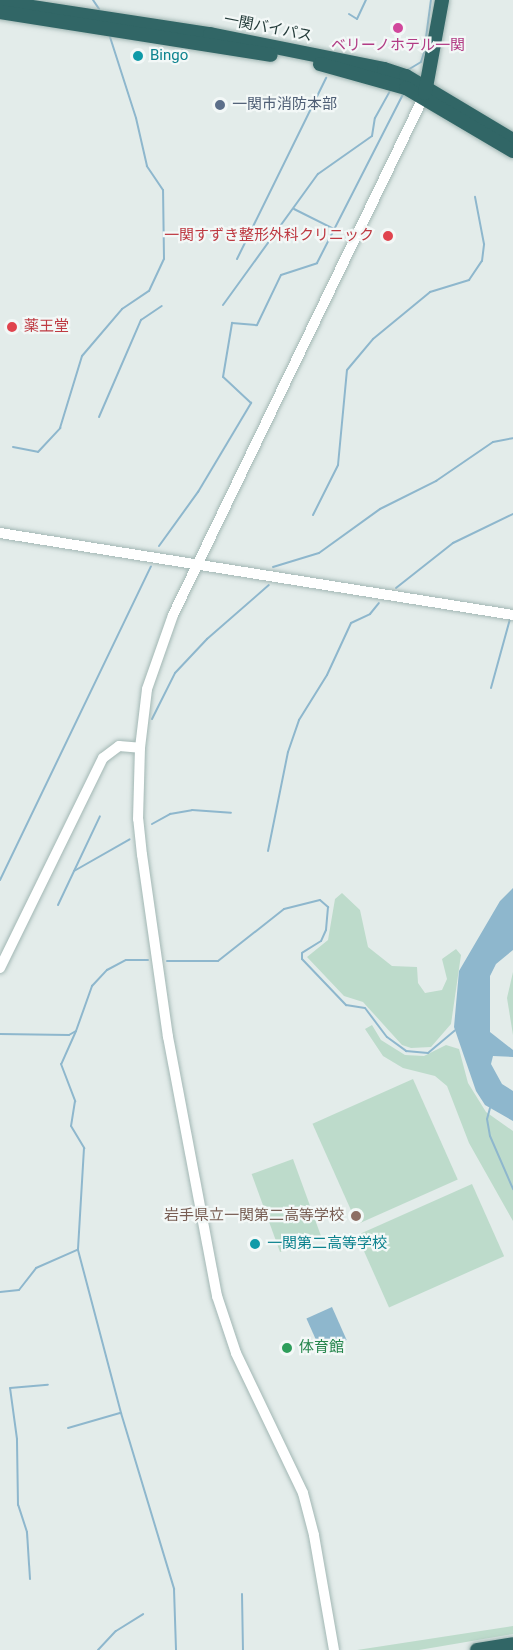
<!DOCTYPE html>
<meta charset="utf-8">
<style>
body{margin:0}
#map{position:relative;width:513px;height:1650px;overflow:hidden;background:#e3ecea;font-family:Roboto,"Noto Sans JP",sans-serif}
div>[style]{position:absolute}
.green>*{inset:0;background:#bddbcb;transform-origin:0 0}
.water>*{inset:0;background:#8eb7cd;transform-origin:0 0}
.stream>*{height:2px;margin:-1px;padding:0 1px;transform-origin:1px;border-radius:1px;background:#8eb7cd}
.roads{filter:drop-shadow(0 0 2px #a2b7b4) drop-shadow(0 0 2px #a2b7b4)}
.secondary>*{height:10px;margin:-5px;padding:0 5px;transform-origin:5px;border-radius:5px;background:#fff}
.highway>*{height:14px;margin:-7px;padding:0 7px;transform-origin:7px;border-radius:7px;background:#316666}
.dots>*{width:16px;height:16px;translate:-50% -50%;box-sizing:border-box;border:3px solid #f3f8f7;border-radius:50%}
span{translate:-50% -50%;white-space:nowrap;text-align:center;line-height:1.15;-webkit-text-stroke:4.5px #f3f8f7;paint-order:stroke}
.street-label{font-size:15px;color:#243c3a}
.hotel-label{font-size:15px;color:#b23c85}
.culture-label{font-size:15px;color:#0d838f}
.left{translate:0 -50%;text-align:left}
.service-label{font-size:15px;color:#4e5e75}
.health-label{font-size:15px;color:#be3a42}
.right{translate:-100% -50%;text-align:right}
.education-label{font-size:15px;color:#785e54}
.leisure-label{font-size:15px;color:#27864d}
</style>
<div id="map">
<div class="green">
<i style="clip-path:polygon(342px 893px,360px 910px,368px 947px,392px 966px,417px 967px,418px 983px,425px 993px,442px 990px,447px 979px,442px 959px,456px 949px,461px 955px,451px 1024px,431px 1047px,411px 1048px,402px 1045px,363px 1002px,344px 996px,307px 957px,328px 940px,335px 899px)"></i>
<i style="clip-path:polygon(513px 972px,513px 1035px,507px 998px)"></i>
<i style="clip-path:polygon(372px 1025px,381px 1040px,405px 1055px,424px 1056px,446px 1045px,459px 1049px,468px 1083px,486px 1112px,513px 1131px,513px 1221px,469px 1143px,447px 1086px,435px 1076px,403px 1068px,383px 1056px,365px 1029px)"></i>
<i style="left:413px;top:1079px;width:110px;height:110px;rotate:66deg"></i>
<i style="left:293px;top:1159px;width:83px;height:44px;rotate:70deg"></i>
<i style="left:472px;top:1184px;width:79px;height:126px;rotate:66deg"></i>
<i style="clip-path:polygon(513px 1626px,513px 1634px,419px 1650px,357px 1650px)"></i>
</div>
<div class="water">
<i style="clip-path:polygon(513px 888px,513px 950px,496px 964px,490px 976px,490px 1032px,513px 1050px,513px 1057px,493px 1056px,491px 1064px,502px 1084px,513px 1091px,513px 1121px,485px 1105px,476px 1091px,454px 1027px,459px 971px,500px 901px)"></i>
<i style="left:332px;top:1307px;width:36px;height:28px;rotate:66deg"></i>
</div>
<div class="stream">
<i style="left:93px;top:0;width:11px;rotate:56deg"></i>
<i style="left:349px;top:14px;width:9px;rotate:32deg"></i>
<i style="left:357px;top:19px;width:21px;rotate:-65deg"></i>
<i style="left:406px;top:71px;width:17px;rotate:-31deg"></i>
<i style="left:421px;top:62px;width:9px;rotate:-72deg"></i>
<i style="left:424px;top:53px;width:53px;rotate:-82.5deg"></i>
<i style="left:294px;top:209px;width:45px;rotate:26.6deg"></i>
<i style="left:237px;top:259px;width:202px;rotate:-63.8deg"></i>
<i style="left:223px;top:305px;width:162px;rotate:-54.1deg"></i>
<i style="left:318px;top:174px;width:66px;rotate:-35.1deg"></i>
<i style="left:372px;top:136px;width:18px;rotate:-81deg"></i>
<i style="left:375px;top:118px;width:31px;rotate:-61deg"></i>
<i style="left:99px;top:417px;width:106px;rotate:-66.6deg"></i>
<i style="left:141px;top:320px;width:25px;rotate:-34deg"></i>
<i style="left:13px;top:447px;width:25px;rotate:11deg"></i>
<i style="left:38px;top:452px;width:33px;rotate:-47deg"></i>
<i style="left:60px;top:428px;width:75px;rotate:-73deg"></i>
<i style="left:82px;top:356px;width:62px;rotate:-49.6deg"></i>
<i style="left:122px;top:309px;width:32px;rotate:-34deg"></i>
<i style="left:149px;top:291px;width:35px;rotate:-65deg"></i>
<i style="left:164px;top:259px;width:69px;rotate:-90.8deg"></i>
<i style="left:163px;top:190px;width:29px;rotate:-124deg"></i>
<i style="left:147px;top:166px;width:49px;rotate:-102.9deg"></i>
<i style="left:136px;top:118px;width:85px;rotate:-107.8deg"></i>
<i style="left:313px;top:515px;width:56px;rotate:-63.4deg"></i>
<i style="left:338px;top:465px;width:95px;rotate:-84.6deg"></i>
<i style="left:347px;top:370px;width:40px;rotate:-50deg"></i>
<i style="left:373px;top:339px;width:74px;rotate:-39.5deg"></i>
<i style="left:430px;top:292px;width:41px;rotate:-17.1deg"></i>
<i style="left:469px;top:280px;width:23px;rotate:-56deg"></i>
<i style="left:482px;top:261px;width:17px;rotate:-83deg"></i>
<i style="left:484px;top:244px;width:48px;rotate:-100.8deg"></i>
<i style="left:159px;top:546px;width:67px;rotate:-54.2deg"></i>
<i style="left:198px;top:492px;width:104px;rotate:-59.2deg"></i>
<i style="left:251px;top:403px;width:38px;rotate:-137deg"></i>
<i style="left:223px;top:377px;width:55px;rotate:-80.5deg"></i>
<i style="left:232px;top:323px;width:25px;rotate:5deg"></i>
<i style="left:257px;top:325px;width:55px;rotate:-64.4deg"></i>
<i style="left:281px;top:275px;width:38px;rotate:-18deg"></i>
<i style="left:317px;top:263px;width:192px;rotate:-63deg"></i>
<i style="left:273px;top:567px;width:48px;rotate:-16.9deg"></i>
<i style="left:319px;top:553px;width:75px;rotate:-35.8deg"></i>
<i style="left:380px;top:509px;width:63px;rotate:-26.6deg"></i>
<i style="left:436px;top:481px;width:69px;rotate:-34.4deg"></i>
<i style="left:493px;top:442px;width:20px;rotate:-11deg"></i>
<i style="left:396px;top:588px;width:73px;rotate:-38.3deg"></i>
<i style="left:453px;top:543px;width:67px;rotate:-25.8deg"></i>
<i style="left:491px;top:688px;width:72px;rotate:-74.6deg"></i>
<i style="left:152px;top:719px;width:51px;rotate:-63.4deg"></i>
<i style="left:175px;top:673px;width:47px;rotate:-46.7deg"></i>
<i style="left:207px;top:639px;width:82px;rotate:-41.1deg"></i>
<i style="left:152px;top:824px;width:21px;rotate:-29deg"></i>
<i style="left:170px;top:814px;width:22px;rotate:-10deg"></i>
<i style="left:192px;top:810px;width:39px;rotate:4deg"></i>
<i style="left:268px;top:851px;width:101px;rotate:-78.6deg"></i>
<i style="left:288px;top:752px;width:34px;rotate:-71deg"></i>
<i style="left:299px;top:720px;width:53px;rotate:-58.1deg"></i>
<i style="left:327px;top:675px;width:57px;rotate:-65.2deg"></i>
<i style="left:351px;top:623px;width:21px;rotate:-25deg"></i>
<i style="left:370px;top:614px;width:14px;rotate:-51deg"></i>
<i style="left:74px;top:871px;width:64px;rotate:-29.7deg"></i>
<i style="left:0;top:880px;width:348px;rotate:-64.3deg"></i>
<i style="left:58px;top:905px;width:98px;rotate:-64.7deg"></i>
<i style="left:167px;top:961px;width:51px"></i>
<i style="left:218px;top:961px;width:84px;rotate:-38.2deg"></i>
<i style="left:284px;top:909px;width:37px;rotate:-14deg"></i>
<i style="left:320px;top:900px;width:11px;rotate:41deg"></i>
<i style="left:328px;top:907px;width:23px;rotate:95deg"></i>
<i style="left:326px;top:930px;width:12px;rotate:114deg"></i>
<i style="left:321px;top:941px;width:22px;rotate:148deg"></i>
<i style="left:302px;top:953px;width:6px;rotate:90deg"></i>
<i style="left:302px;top:959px;width:64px;rotate:46.3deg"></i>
<i style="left:346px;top:1005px;width:19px;rotate:9deg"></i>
<i style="left:365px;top:1008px;width:36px;rotate:53deg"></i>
<i style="left:387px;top:1037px;width:24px;rotate:36deg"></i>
<i style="left:406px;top:1051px;width:22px;rotate:5deg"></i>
<i style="left:428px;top:1053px;width:35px;rotate:-40deg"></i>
<i style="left:76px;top:1031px;width:36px;rotate:114deg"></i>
<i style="left:61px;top:1064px;width:40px;rotate:69deg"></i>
<i style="left:75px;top:1101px;width:25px;rotate:99deg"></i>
<i style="left:71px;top:1126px;width:26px;rotate:59deg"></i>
<i style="left:84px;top:1148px;width:102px;rotate:93.4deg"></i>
<i style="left:78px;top:1250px;width:169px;rotate:75.2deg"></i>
<i style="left:121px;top:1413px;width:184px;rotate:73.2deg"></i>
<i style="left:174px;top:1589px;width:61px;rotate:88.1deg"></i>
<i style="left:0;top:1034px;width:69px;rotate:0.8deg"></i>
<i style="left:69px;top:1035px;width:8px;rotate:-30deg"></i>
<i style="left:76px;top:1031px;width:48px;rotate:-70.4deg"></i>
<i style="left:92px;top:986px;width:22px;rotate:-47deg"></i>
<i style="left:107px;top:970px;width:21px;rotate:-28deg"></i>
<i style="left:126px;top:960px;width:22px"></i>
<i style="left:490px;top:1108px;width:11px;rotate:105deg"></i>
<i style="left:487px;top:1119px;width:17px;rotate:80deg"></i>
<i style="left:490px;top:1136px;width:58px;rotate:66.5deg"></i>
<i style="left:0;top:1292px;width:19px;rotate:-6deg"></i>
<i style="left:19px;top:1290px;width:28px;rotate:-52deg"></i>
<i style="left:36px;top:1268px;width:45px;rotate:-23.7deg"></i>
<i style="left:68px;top:1428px;width:54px;rotate:-16.1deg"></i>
<i style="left:30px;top:1579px;width:47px;rotate:-93.7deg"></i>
<i style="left:27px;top:1532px;width:28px;rotate:-108deg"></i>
<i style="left:18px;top:1505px;width:66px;rotate:-90.9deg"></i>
<i style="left:17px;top:1439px;width:51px;rotate:-97.8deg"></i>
<i style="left:10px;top:1388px;width:38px;rotate:-5deg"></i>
<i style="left:242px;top:1594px;width:56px;rotate:89deg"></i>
<i style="left:98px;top:1650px;width:26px;rotate:-47deg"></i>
<i style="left:116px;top:1631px;width:32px;rotate:-32deg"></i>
</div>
<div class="roads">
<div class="secondary">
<i style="left:0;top:533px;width:520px;rotate:9.08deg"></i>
<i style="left:0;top:968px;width:234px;rotate:-63.9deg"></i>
<i style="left:103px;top:758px;width:20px;rotate:-37deg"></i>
<i style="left:119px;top:746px;width:21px;rotate:5deg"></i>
<i style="left:334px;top:1650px;width:117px;rotate:-99.9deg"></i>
<i style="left:314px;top:1535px;width:43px;rotate:-104.7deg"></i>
<i style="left:303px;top:1493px;width:155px;rotate:-115.6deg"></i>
<i style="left:236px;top:1353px;width:60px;rotate:-108.4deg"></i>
<i style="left:217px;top:1296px;width:264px;rotate:-100.7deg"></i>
<i style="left:168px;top:1037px;width:184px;rotate:-98.1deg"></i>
<i style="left:142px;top:855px;width:36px;rotate:-96deg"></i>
<i style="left:138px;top:819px;width:71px;rotate:-88.4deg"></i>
<i style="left:140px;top:748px;width:59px;rotate:-83.2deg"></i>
<i style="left:147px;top:689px;width:78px;rotate:-70.6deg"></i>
<i style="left:173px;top:615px;width:574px;rotate:-64.19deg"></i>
</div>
<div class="highway">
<i style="left:0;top:2px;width:212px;rotate:8.7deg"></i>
<i style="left:210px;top:34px;width:177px;rotate:11.4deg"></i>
<i style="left:384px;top:69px;width:23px;rotate:18deg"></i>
<i style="left:406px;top:76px;width:125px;rotate:30.9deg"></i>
<i style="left:0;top:12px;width:274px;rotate:9deg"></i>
<i style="left:320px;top:64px;width:89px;rotate:15.6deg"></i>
<i style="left:406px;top:88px;width:124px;rotate:30.5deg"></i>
<i style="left:425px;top:93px;width:95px;rotate:-79.6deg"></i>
<i style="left:477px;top:1650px;width:36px;rotate:-9deg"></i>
</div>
</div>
<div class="dots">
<i style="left:398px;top:28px;background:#d1479c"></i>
<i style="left:138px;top:56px;background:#0f9aa8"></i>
<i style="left:220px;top:105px;background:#5c6f8a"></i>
<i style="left:388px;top:236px;background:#e0444e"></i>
<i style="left:12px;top:327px;background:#e0444e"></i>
<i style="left:356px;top:1216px;background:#8d6e63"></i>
<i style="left:255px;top:1244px;background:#0f9aa8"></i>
<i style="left:287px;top:1348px;background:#2e9e5b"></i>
</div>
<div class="street-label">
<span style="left:268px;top:28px;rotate:11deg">一関バイパス</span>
</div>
<div class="hotel-label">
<span style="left:398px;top:46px">ベリーノホテル一関</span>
</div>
<div class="culture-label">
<span class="left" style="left:150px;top:56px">Bingo</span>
<span class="left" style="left:267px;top:1244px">一関第二高等学校</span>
</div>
<div class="service-label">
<span class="left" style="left:232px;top:105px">一関市消防本部</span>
</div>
<div class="health-label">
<span class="right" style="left:374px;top:236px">一関すずき整形外科クリニック</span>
<span class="left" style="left:24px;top:327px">薬王堂</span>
</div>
<div class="education-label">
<span class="right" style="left:344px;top:1216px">岩手県立一関第二高等学校</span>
</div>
<div class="leisure-label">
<span class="left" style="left:299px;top:1348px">体育館</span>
</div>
</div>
